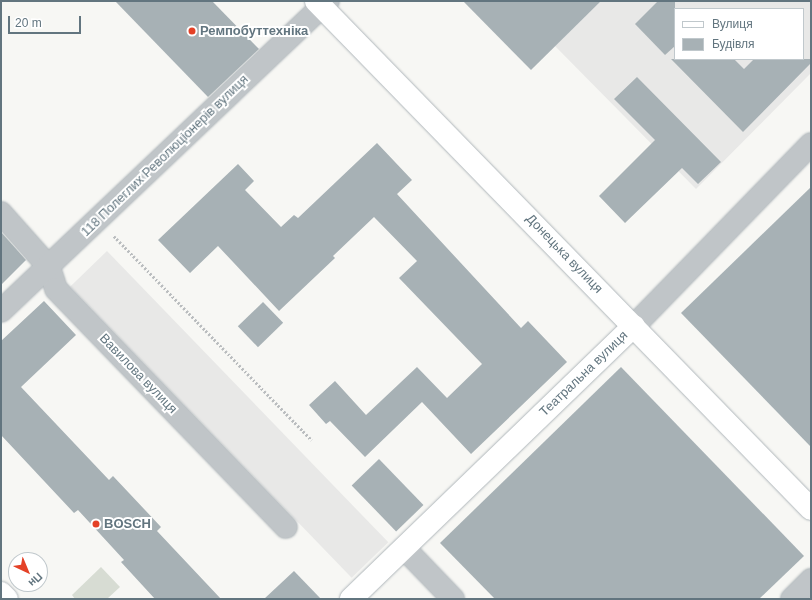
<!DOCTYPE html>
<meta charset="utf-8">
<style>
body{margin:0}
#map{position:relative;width:812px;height:600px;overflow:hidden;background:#f7f7f4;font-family:Arial,sans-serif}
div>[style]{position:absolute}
.built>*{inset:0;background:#e8e8e7;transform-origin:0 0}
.green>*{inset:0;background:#d7dcd3}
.building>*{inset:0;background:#a7b1b5;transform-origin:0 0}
.path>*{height:2.5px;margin-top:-1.25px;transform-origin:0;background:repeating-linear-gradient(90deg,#babdbf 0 2px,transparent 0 4px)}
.roads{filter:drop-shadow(0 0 1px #b0b7bb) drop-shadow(0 0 1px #b0b7bb)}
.street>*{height:22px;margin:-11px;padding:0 11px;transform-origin:11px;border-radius:11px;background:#c0c5c8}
.secondary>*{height:22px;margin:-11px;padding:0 11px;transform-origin:11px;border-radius:11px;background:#fff}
.dots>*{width:11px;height:11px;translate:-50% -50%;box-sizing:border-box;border:2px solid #fff;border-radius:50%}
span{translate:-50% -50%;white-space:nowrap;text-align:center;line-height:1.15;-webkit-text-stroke:4px #fff;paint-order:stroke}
.poi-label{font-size:13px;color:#62757f;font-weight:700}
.left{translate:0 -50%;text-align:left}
.street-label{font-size:13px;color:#62757f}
.frame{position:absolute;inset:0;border:2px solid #62757f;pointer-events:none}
.legend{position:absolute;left:674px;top:8px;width:130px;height:52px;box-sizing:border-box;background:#fff;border:1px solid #c0c8cc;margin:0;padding:5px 7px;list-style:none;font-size:12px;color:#62757f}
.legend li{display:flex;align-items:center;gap:8px;height:20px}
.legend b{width:20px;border:1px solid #c0c8cc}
.north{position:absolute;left:8px;top:552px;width:40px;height:40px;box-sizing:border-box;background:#fff;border:1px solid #c0c8cc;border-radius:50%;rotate:136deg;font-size:11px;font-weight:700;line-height:16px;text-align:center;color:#62757f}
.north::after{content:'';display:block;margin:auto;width:14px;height:18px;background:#e44127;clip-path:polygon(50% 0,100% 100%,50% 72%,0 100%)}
.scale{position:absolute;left:8px;top:16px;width:73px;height:18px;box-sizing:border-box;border:2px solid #62757f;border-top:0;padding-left:5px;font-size:12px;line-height:14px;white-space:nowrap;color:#62757f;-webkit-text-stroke:3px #fff;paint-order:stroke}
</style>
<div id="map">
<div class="built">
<i style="clip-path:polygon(evenodd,601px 1px,811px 1px,811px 73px,696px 189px,555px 46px,601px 1px,675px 9px,803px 9px,803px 59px,675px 59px,675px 9px)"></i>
<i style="left:107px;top:251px;width:405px;height:51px;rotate:46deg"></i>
</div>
<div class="green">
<i style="clip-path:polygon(101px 567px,120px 587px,107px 599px,75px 599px,72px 595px)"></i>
</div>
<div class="building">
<i style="clip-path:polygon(115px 1px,212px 1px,259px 49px,208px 97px)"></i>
<i style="clip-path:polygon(463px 1px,601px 1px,531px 70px)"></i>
<i style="clip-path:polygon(658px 1px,675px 1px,675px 46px,665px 55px,635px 24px)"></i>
<i style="clip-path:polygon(671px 59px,734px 59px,744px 69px,754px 59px,811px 59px,811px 63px,743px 132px)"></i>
<i style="clip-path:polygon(637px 77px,721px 162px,698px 184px,682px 168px,625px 223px,599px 196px,655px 140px,614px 99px)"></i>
<i style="clip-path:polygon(377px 143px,412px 180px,397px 194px,521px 328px,528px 321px,567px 362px,471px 454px,422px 402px,365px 457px,330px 421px,326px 424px,309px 405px,335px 381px,366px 415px,417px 367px,447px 398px,482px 364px,399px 278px,417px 261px,374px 217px,333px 256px,335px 258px,279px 311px,218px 246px,190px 273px,158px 240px,238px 164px,254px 181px,245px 190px,281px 227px,294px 215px,298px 218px)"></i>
<i style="clip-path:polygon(811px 187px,811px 447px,681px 313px)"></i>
<i style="clip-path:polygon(1px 232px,26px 260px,1px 285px)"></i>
<i style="clip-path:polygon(44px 301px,76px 335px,21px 387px,109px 480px,113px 476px,161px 527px,157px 531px,221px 599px,155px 599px,121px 562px,124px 560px,78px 510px,74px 513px,1px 435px,1px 341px)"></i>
<i style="left:263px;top:302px;width:29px;height:35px;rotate:46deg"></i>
<i style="clip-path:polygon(621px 367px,804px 556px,759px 599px,495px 599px,440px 543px)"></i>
<i style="left:379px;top:459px;width:64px;height:38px;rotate:46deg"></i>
<i style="clip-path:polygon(294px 571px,321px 599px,264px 599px)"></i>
</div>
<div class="path">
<i style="left:114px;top:236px;width:284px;rotate:45.9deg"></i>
</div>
<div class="roads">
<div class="street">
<i style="left:1px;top:213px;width:72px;rotate:48.4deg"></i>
<i style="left:49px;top:267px;width:23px;rotate:72deg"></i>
<i style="left:56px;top:289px;width:331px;rotate:46deg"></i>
<i style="left:1px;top:311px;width:451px;rotate:-43.5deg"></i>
<i style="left:634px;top:326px;width:254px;rotate:-45.8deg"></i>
<i style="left:404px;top:548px;width:71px;rotate:46.1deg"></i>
<i style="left:792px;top:599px;width:27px;rotate:-45deg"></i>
</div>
<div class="secondary">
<i style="left:316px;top:1px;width:709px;rotate:45.74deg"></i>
<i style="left:1px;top:593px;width:8px;rotate:45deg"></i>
<i style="left:351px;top:599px;width:393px;rotate:-44deg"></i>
</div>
</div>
<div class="dots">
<i style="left:192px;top:31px;background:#e44127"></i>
<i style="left:96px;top:524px;background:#e44127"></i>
</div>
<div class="poi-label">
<span class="left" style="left:200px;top:31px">Ремпобуттехніка</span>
<span class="left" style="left:104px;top:524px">BOSCH</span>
</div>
<div class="street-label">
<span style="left:165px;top:156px;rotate:-44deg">118 Полеглих Революціонерів вулиця</span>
<span style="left:564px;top:254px;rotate:46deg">Донецька вулиця</span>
<span style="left:138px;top:374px;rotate:46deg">Вавилова вулиця</span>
<span style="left:584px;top:374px;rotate:-44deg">Театральна вулиця</span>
</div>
<div class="frame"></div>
<ul class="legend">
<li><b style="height:5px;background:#fff"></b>Вулиця</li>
<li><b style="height:11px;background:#a7b1b5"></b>Будівля</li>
</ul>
<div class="north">Пн</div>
<div class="scale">20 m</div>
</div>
